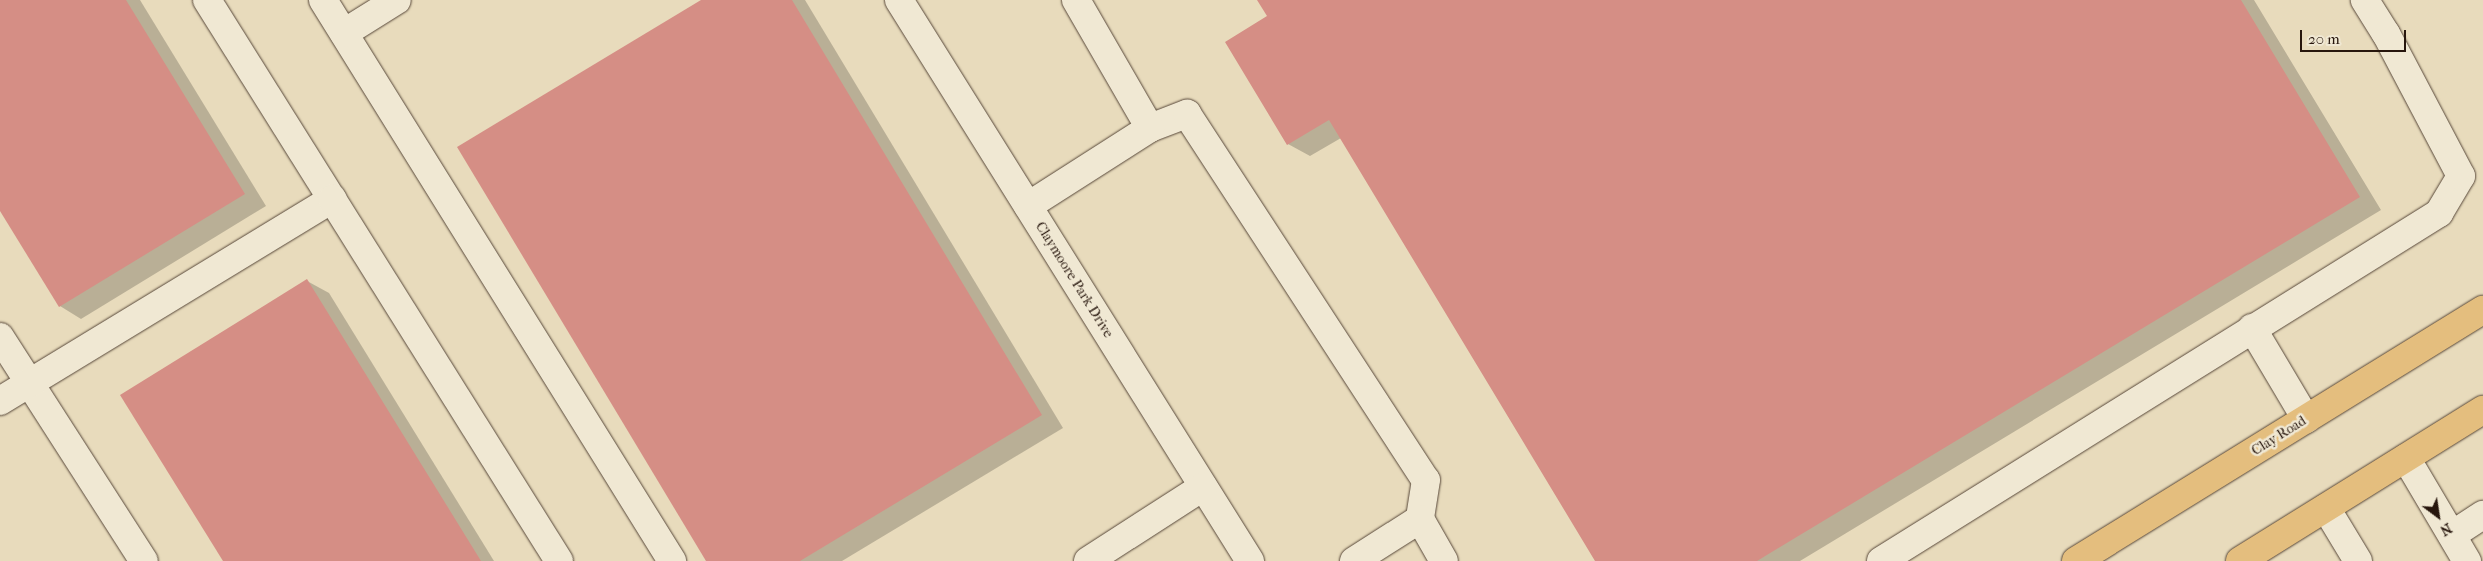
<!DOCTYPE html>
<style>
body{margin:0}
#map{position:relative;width:2483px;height:561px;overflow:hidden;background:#e8dbbc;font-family:"IM FELL French Canon",serif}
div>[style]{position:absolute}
.shadow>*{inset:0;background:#0003}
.building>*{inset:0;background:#d58e85}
.roads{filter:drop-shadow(0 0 1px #574739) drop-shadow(0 0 1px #574739)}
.minor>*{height:28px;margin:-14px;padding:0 14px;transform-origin:14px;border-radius:14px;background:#f0e8d3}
.major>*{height:28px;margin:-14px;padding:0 14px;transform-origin:14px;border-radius:14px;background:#e4be7e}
span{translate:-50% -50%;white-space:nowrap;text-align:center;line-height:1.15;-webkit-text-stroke:5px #f0e8d3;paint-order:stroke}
.street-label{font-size:14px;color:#27160d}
.north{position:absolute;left:2413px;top:491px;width:50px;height:50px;-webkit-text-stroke:4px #f0e8d3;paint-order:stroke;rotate:149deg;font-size:14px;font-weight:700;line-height:20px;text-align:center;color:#27160d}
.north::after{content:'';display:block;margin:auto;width:18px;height:22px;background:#27160d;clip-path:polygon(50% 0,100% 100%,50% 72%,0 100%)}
.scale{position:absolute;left:2300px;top:30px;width:106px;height:22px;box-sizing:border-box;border:2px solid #27160d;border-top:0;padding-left:6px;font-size:15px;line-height:18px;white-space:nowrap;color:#27160d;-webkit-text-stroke:4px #f0e8d3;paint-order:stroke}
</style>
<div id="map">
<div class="shadow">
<i style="clip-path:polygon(0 0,140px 0,266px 206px,81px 319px,60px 306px,0 208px)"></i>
<i style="clip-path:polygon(703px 0,805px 0,1063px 428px,842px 561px,708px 561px)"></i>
<i style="clip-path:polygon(1258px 0,2254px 0,2381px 210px,1800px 561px,1596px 561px,1341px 138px,1310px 156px,1288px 144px,1269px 17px)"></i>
<i style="clip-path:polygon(307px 281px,329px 293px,494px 561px,224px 561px)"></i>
</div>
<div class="building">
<i style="clip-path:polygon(0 0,126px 0,245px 194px,59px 307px,0 211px)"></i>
<i style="clip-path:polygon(701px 0,792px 0,1042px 415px,800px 561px,706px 561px,457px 147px)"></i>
<i style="clip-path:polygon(1257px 0,2241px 0,2360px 197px,1757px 561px,1595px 561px,1329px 120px,1287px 145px,1225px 42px,1267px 16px)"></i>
<i style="clip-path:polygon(307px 279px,481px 561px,223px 561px,120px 395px)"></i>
</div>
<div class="roads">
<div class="minor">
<i style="left:207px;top:0;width:235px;rotate:57.9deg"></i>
<i style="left:323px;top:0;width:661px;rotate:58.11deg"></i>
<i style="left:899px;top:0;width:662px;rotate:57.97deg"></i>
<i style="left:1076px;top:0;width:148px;rotate:60deg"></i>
<i style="left:1150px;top:128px;width:40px;rotate:-21deg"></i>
<i style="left:1187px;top:114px;width:437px;rotate:56.9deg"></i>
<i style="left:1426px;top:480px;width:39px;rotate:99deg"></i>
<i style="left:1420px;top:519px;width:48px;rotate:60.3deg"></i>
<i style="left:344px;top:33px;width:62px;rotate:-31.9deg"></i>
<i style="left:1028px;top:206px;width:145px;rotate:-32.6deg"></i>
<i style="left:2252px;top:328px;width:106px;rotate:59.3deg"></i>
<i style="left:0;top:337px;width:266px;rotate:57.3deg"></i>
<i style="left:0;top:401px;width:389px;rotate:-31.3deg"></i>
<i style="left:332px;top:199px;width:427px;rotate:57.9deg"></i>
<i style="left:2406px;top:458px;width:120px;rotate:59.4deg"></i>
<i style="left:2326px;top:508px;width:62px;rotate:58.9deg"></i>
<i style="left:2452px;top:535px;width:37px;rotate:-33deg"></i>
<i style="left:1088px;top:561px;width:137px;rotate:-32.8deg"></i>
<i style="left:1354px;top:561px;width:78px;rotate:-32.5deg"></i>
<i style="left:1881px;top:561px;width:658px;rotate:-31.95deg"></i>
<i style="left:2439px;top:213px;width:43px;rotate:-59.3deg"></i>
<i style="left:2461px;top:176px;width:161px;rotate:-117.8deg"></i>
<i style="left:2386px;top:34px;width:40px;rotate:-122deg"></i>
</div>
<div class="major">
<i style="left:2076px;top:561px;width:478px;rotate:-31.7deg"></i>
<i style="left:2240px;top:561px;width:286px;rotate:-31.9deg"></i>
</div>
</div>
<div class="street-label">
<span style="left:1074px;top:280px;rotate:58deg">Claymoore Park Drive</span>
<span style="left:2279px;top:436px;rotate:-32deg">Clay Road</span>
</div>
<div class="north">N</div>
<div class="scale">20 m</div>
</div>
